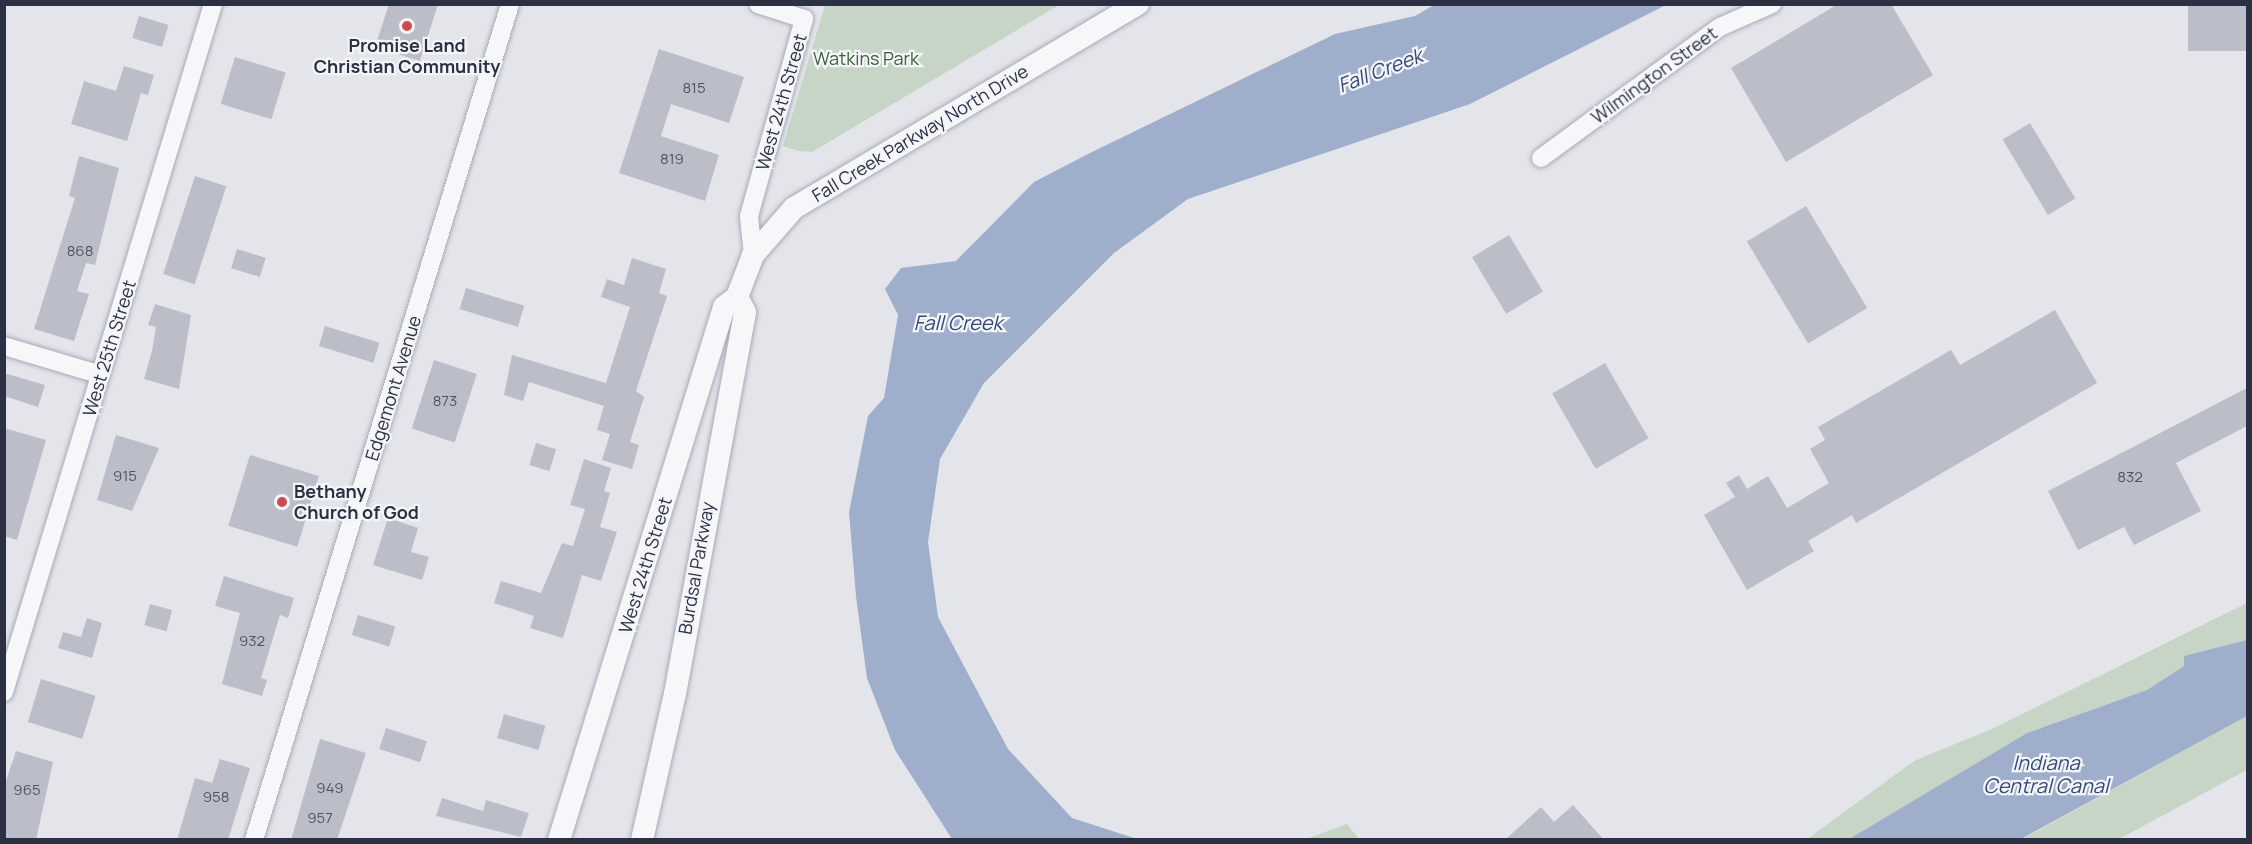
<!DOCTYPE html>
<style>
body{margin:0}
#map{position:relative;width:2252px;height:844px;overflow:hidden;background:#e3e5eb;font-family:Manrope,sans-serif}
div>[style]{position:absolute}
.green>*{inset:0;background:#c6d5c5}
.water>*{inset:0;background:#9faeca}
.building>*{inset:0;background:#bbbec8;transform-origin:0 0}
.roads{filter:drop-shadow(0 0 2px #a8abb5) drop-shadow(0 0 2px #a8abb5)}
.minor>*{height:18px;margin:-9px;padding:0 9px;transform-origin:9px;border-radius:9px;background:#f6f7f9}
.tertiary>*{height:22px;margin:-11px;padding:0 11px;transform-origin:11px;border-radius:11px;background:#f6f7f9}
.dots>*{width:16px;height:16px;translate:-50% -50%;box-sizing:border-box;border:3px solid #f3f5f8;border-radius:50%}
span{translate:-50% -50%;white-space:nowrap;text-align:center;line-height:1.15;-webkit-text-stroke:4.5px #f3f5f8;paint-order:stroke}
.number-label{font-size:15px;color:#4f5464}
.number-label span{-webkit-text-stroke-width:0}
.poi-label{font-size:18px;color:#2b3143;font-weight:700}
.left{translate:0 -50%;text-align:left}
.park-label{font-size:18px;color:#3a5f39}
.street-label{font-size:18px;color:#2b3143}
.water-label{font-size:20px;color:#354977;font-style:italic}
.frame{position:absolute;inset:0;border:6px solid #2b3143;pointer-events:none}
</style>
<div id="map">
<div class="green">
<i style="clip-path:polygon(825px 5px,825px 4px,1059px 5px,812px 152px,798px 151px,783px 146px)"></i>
<i style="clip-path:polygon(2247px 603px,2246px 641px,2184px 656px,2184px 666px,2147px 690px,2027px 733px,1849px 839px,1806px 840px,1914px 761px,1994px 728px)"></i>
<i style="clip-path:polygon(2247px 716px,2247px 770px,2119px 839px,2021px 840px)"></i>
<i style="clip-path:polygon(1347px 824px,1359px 839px,1306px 839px)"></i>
</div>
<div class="water">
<i style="clip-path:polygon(1434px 5px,1666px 5px,1470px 104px,1188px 199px,1114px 253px,984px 383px,940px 459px,928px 542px,938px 617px,1008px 749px,1072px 818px,1137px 839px,952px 839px,895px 750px,867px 678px,856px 596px,849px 512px,868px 416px,884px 398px,898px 315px,885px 289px,901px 268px,956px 261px,1034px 182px,1092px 152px,1335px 34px,1415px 16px)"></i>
<i style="clip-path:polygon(2247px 640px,2247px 716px,2021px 839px,1849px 839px,2027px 733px,2147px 690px,2184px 666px,2184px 656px)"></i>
</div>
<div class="building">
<i style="clip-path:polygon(389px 4px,438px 4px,420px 61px,375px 47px)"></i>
<i style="clip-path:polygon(1838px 4px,1891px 4px,1933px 75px,1786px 162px,1731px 68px)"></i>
<i style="left:2188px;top:4px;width:59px;height:47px"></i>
<i style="left:139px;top:16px;width:31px;height:23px;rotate:17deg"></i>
<i style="clip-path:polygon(659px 49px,744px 77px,729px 123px,671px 104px,661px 136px,719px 155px,705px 201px,619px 173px)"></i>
<i style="left:235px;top:57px;width:53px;height:49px;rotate:17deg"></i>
<i style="clip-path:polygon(124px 66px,154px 75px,148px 95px,141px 93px,127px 141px,71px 124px,84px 81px,116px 91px)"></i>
<i style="left:2030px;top:123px;width:88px;height:32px;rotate:59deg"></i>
<i style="clip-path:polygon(79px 156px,119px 168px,95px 265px,86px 263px,77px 291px,89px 294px,74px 341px,34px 329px,75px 198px,69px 196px)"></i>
<i style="left:195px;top:176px;width:33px;height:103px;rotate:18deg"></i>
<i style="left:1806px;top:206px;width:119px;height:69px;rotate:59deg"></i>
<i style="left:1509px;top:235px;width:66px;height:43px;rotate:59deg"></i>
<i style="left:237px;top:249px;width:30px;height:20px;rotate:17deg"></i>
<i style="clip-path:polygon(632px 258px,666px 269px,659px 293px,667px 296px,636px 391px,644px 397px,630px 442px,639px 445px,632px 469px,602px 460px,610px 434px,597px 430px,604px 406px,529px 382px,523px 401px,504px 395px,512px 355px,606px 383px,630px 307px,601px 297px,607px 279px,624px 285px)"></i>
<i style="left:466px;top:288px;width:61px;height:22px;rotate:17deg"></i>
<i style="clip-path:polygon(155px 304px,191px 315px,179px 389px,144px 379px,152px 351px,156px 327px,148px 325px)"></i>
<i style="clip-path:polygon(2055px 310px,2097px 383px,1856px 523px,1852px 515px,1808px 541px,1814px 551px,1747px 590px,1704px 515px,1735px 497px,1726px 483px,1739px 475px,1747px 489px,1768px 476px,1787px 508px,1829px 483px,1810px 449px,1825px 440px,1818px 427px,1951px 350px,1960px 365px)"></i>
<i style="left:325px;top:326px;width:57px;height:21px;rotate:17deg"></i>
<i style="left:434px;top:360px;width:45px;height:72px;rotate:18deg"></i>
<i style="left:1605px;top:363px;width:87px;height:61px;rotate:60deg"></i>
<i style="clip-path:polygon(4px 373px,45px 385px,38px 407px,4px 396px)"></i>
<i style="clip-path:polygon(2247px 388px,2247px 426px,2176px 463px,2201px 511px,2134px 545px,2124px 527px,2078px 550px,2048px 491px)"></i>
<i style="clip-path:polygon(4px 428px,46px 440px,17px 540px,4px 536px)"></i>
<i style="clip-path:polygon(116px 435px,159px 448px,132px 511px,97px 500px)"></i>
<i style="left:536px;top:443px;width:21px;height:23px;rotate:17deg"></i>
<i style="left:250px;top:455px;width:72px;height:74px;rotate:17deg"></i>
<i style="clip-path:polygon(584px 459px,611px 468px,604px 491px,610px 493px,600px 527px,617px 532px,601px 581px,582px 575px,563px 638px,530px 628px,534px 616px,494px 603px,501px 581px,541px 593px,562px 543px,573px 546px,585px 509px,570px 505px)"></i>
<i style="clip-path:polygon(388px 518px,418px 528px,411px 552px,429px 557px,422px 580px,373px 565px)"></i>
<i style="clip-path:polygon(224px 576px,294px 598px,288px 618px,280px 615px,261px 678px,267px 680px,262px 696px,222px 684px,240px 613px,215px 606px)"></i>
<i style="left:150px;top:604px;width:23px;height:22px;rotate:15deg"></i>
<i style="left:358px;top:615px;width:39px;height:21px;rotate:17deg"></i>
<i style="clip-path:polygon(87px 618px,102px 623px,92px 658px,58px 648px,63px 632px,81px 637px)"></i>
<i style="left:41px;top:679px;width:57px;height:45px;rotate:17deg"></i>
<i style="left:504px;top:714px;width:43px;height:25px;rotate:16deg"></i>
<i style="left:386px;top:728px;width:43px;height:22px;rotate:18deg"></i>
<i style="clip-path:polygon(320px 739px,366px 753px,337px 840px,291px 840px)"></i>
<i style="clip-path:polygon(16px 751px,53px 762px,36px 840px,4px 840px,4px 787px)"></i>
<i style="clip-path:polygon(220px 759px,250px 768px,228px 840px,177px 840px,195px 778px,212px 783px)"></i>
<i style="clip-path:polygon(442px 798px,483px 811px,486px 800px,529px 813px,521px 837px,436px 816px)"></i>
<i style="clip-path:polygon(1573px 805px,1604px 840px,1505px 840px,1541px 807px,1554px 822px)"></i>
</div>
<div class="roads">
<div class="minor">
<i style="left:1541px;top:158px;width:222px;rotate:-36.2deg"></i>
<i style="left:1720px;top:27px;width:57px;rotate:-23.9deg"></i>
<i style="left:753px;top:255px;width:39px;rotate:-96deg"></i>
<i style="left:749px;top:216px;width:205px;rotate:-74.4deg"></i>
<i style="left:804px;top:19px;width:48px;rotate:-161.9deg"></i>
<i style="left:4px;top:346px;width:101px;rotate:16.6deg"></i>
<i style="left:4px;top:692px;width:719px;rotate:-73.1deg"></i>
<i style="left:254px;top:840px;width:874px;rotate:-72.97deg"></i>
</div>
<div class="tertiary">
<i style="left:737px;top:297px;width:45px;rotate:-69.1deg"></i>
<i style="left:753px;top:255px;width:62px;rotate:-48.9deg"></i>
<i style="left:794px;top:208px;width:400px;rotate:-30.7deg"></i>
<i style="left:559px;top:840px;width:558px;rotate:-72.8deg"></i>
<i style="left:724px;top:307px;width:16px;rotate:-38deg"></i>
<i style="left:642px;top:840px;width:150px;rotate:-77.3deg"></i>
<i style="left:675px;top:694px;width:388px;rotate:-79.6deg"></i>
<i style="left:745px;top:312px;width:17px;rotate:-118deg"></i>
</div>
</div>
<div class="dots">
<i style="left:407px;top:26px;background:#cd4b4c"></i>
<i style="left:282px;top:502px;background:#cd4b4c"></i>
</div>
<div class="number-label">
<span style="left:694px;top:88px">815</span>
<span style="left:672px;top:159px">819</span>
<span style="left:80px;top:251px">868</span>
<span style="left:445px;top:401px">873</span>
<span style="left:125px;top:476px">915</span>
<span style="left:2130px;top:477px">832</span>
<span style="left:252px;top:641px">932</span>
<span style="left:330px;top:788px">949</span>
<span style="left:27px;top:790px">965</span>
<span style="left:216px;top:797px">958</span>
<span style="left:320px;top:818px">957</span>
</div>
<div class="poi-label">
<span style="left:407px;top:56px">Promise Land<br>Christian Community</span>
<span class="left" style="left:294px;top:502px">Bethany<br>Church of God</span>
</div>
<div class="park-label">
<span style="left:866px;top:58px">Watkins Park</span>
</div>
<div class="street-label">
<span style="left:1654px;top:75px;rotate:-36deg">Wilmington Street</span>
<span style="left:781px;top:102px;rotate:-74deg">West 24th Street</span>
<span style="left:920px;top:133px;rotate:-31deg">Fall Creek Parkway North Drive</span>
<span style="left:109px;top:348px;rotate:-73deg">West 25th Street</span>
<span style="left:393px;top:388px;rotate:-73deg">Edgemont Avenue</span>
<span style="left:645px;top:565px;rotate:-73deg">West 24th Street</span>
<span style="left:696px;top:568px;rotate:-80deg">Burdsal Parkway</span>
</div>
<div class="water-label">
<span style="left:1380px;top:70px;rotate:-21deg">Fall Creek</span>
<span style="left:958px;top:322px">Fall Creek</span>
<span style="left:2046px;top:774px">Indiana<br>Central Canal</span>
</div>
<div class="frame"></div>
</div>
